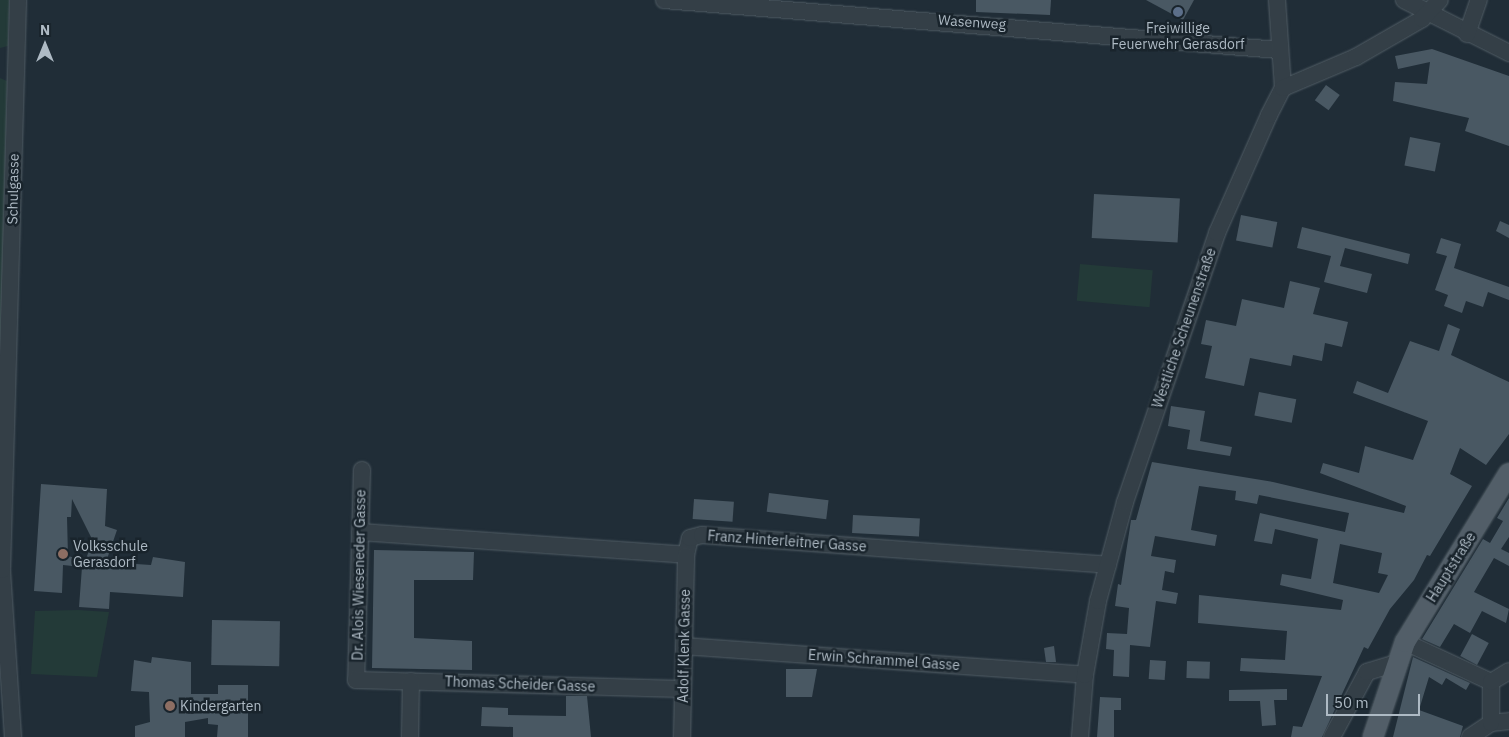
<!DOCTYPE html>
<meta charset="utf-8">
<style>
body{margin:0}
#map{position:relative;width:1509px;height:737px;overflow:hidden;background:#202d37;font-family:"IBM Plex Sans",sans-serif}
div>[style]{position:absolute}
.green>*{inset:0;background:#233a38;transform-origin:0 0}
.building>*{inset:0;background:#495863;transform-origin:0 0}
.roads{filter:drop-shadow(0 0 1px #515d65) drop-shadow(0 0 1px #515d65)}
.minor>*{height:16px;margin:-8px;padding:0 8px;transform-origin:8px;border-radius:8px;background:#343f47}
.major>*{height:20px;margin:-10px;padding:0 10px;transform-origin:10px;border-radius:10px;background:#525e68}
.dots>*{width:14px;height:14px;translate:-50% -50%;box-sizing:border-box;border:2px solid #19242c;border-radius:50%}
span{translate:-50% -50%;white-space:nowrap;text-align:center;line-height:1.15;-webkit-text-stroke:5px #19242c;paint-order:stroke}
.street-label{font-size:14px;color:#aebac4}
.poi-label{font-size:14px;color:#aebac4}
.left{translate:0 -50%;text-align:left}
.north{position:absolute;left:20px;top:20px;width:50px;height:50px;-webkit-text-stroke:4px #19242c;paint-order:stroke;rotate:0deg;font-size:14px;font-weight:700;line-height:20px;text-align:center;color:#aebac4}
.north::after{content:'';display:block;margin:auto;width:18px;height:22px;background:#aebac4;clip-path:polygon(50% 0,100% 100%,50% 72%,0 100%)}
.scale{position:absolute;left:1326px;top:694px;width:94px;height:22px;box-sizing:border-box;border:2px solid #aebac4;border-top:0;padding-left:6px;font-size:15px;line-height:18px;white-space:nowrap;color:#aebac4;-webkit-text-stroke:4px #19242c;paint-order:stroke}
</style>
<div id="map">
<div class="green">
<i style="clip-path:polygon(0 0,9px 0,8px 46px,0 48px)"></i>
<i style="clip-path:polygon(0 78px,7px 81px,0 374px)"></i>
<i style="left:1080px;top:264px;width:73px;height:37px;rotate:5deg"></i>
<i style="clip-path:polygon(78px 610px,109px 612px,97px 677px,31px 674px,35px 611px)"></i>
</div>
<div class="building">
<i style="clip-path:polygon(976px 0,1051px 0,1050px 15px,976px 12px)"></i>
<i style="clip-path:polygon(1146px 0,1194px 0,1183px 20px)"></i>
<i style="clip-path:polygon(1432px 49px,1509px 76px,1509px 146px,1465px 131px,1469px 118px,1393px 101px,1395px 82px,1427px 84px,1430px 62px,1398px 69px,1395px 56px)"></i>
<i style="left:1326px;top:85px;width:17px;height:19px;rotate:36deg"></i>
<i style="left:1410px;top:137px;width:31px;height:29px;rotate:11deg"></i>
<i style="left:1094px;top:194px;width:86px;height:44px;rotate:3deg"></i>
<i style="left:1241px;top:215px;width:37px;height:26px;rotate:11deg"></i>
<i style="clip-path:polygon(1500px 221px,1509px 225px,1509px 238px,1496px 231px)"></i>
<i style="clip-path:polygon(1302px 227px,1410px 254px,1408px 264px,1345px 248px,1340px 266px,1372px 274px,1367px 293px,1324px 282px,1331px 256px,1297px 248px)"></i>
<i style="clip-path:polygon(1441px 238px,1461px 244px,1454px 268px,1509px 287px,1509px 300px,1488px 292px,1483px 307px,1466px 301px,1462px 313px,1444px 306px,1448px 295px,1435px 290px,1447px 256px,1436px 253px)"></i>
<i style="clip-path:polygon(1290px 281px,1320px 288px,1313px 314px,1348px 322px,1342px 347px,1325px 343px,1322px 361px,1293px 355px,1291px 366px,1250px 358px,1244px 386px,1205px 378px,1212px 346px,1201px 344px,1206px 320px,1236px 326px,1242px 299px,1284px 308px)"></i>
<i style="clip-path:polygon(evenodd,1448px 324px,1460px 329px,1451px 355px,1509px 382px,1509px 434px,1486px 465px,1460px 448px,1450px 474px,1472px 486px,1430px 556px,1427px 555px,1414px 580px,1390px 609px,1368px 649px,1364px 647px,1322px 737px,1291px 737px,1293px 726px,1302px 727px,1322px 676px,1240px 671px,1241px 658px,1285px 660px,1287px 631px,1198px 623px,1199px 595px,1341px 610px,1343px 600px,1280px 585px,1282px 574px,1311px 579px,1318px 539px,1275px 529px,1272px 544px,1254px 541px,1260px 513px,1345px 532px,1349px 513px,1259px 495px,1257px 504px,1235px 500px,1236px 491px,1199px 486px,1191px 530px,1217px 535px,1215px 546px,1155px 536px,1151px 556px,1176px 560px,1174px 573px,1165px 571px,1162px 590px,1178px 593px,1176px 604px,1156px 601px,1150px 647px,1130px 645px,1129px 677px,1113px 676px,1114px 650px,1106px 649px,1107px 633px,1127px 634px,1129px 608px,1115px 606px,1118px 584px,1121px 585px,1131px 520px,1136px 520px,1152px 462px,1273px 482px,1404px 513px,1406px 506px,1320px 473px,1323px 463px,1359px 473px,1365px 446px,1413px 460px,1428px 421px,1353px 393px,1357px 381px,1388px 393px,1410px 341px,1439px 351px,1448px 324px,1340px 544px,1382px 553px,1378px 573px,1388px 575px,1379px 593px,1333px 583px,1340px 544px)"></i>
<i style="left:1259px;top:392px;width:38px;height:24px;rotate:11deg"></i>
<i style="clip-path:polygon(1171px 406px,1205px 411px,1200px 441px,1232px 447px,1230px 456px,1187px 449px,1190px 430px,1168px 426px)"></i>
<i style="clip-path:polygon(evenodd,41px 484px,107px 489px,105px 526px,117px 530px,106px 562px,151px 565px,153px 557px,185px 562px,183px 597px,110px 592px,109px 609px,79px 607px,82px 567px,63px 565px,62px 593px,34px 591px,41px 484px,72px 499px,93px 541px,85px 561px,68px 556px,67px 517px,71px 517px,72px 499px)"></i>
<i style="left:769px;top:493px;width:60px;height:19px;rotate:7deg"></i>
<i style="clip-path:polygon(1509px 498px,1509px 537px,1501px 549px,1509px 553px,1509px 566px,1494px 558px,1474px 592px,1509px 609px,1506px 623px,1482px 611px,1470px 633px,1454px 624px,1440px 647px,1422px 639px,1483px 539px,1490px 543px,1503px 521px,1497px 518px)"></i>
<i style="left:694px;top:499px;width:40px;height:20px;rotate:4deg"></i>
<i style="left:853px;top:515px;width:67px;height:18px;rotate:3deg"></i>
<i style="clip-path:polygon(374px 550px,474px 552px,473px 580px,414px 580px,414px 638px,472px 641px,472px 670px,372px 668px)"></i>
<i style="left:212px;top:620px;width:68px;height:45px;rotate:1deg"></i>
<i style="left:1472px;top:634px;width:19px;height:25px;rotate:28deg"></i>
<i style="clip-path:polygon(1054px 646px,1056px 662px,1046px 662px,1044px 648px)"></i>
<i style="clip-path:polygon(152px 657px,191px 662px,191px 694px,218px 694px,218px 685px,248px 685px,248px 737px,217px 737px,218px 725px,208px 724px,208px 718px,185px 722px,185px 737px,135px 737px,135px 726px,150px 722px,149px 692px,131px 691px,134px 660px,151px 663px)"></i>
<i style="clip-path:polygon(1413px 657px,1470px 683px,1466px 690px,1446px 678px,1442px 685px,1429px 677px,1419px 710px,1463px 726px,1460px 737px,1393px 737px)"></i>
<i style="left:1150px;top:660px;width:16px;height:19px;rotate:4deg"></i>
<i style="left:1187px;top:661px;width:23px;height:17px;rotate:2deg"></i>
<i style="clip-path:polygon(786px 669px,817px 669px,812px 697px,786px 697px)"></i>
<i style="clip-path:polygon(1287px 689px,1287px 700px,1274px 700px,1276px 725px,1262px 726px,1260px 701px,1229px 701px,1229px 690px)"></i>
<i style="clip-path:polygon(566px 696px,587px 696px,591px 737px,513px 737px,513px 727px,481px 726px,482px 707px,508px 708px,508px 715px,566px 716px)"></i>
<i style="clip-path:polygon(1100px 697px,1121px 698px,1121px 710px,1114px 710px,1114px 737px,1097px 737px)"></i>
</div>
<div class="roads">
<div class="minor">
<i style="left:664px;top:0;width:617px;rotate:4.65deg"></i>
<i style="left:1277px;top:0;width:88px;rotate:86.1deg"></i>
<i style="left:1404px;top:0;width:118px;rotate:26.8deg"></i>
<i style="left:1467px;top:34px;width:36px;rotate:-71deg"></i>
<i style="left:362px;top:470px;width:210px;rotate:91.6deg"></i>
<i style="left:356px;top:680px;width:327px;rotate:1.6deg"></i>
<i style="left:360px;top:532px;width:327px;rotate:4deg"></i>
<i style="left:686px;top:555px;width:17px;rotate:-77deg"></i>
<i style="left:690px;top:538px;width:12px;rotate:-14deg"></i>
<i style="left:702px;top:535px;width:407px;rotate:4.2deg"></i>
<i style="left:1405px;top:642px;width:95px;rotate:24.9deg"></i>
<i style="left:684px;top:646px;width:402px;rotate:4.1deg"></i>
<i style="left:1491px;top:723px;width:18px;rotate:-6deg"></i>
<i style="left:13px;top:737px;width:167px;rotate:-93.8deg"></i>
<i style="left:2px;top:570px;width:570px;rotate:-88.39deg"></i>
<i style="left:410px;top:737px;width:56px;rotate:-89deg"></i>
<i style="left:682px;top:737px;width:182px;rotate:-88.7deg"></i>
<i style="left:1080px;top:737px;width:62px;rotate:-85.4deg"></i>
<i style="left:1085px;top:675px;width:75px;rotate:-80deg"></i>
<i style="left:1098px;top:601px;width:103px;rotate:-74.7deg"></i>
<i style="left:1125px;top:502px;width:284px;rotate:-71.1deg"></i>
<i style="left:1217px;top:233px;width:129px;rotate:-66.2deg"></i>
<i style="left:1269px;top:115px;width:30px;rotate:-63deg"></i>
<i style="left:1283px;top:88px;width:79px;rotate:-23deg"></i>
<i style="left:1356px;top:57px;width:76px;rotate:-29.9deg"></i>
<i style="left:1422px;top:19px;width:26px;rotate:-47deg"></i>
<i style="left:1332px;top:737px;width:74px;rotate:-61.7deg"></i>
<i style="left:1367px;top:672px;width:31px;rotate:-17deg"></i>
<i style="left:1470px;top:737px;width:25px;rotate:-34deg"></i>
<i style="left:1491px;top:723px;width:41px;rotate:-90deg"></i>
<i style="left:1491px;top:682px;width:21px;rotate:-31deg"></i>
</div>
<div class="major">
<i style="left:1373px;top:737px;width:100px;rotate:-71.4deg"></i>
<i style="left:1405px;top:642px;width:198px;rotate:-58.4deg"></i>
</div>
</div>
<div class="dots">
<i style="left:1178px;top:12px;background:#5c6f8a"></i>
<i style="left:63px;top:554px;background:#8d6e63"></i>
<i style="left:170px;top:706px;background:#8d6e63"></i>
</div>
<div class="street-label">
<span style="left:972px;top:22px;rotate:4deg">Wasenweg</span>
<span style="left:13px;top:189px;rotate:-89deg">Schulgasse</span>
<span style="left:1184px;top:328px;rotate:-71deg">Westliche Scheunenstraße</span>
<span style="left:787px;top:541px;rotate:4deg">Franz Hinterleitner Gasse</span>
<span style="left:1451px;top:567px;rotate:-58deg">Hauptstraße</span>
<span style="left:359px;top:575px;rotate:-89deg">Dr. Alois Wieseneder Gasse</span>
<span style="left:684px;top:646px;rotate:-89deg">Adolf Klenk Gasse</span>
<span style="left:884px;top:660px;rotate:4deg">Erwin Schrammel Gasse</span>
<span style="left:520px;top:684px;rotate:2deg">Thomas Scheider Gasse</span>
</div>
<div class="poi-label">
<span style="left:1178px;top:36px">Freiwillige<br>Feuerwehr Gerasdorf</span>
<span class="left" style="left:73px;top:554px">Volksschule<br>Gerasdorf</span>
<span class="left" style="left:180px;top:706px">Kindergarten</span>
</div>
<div class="north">N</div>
<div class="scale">50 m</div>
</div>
